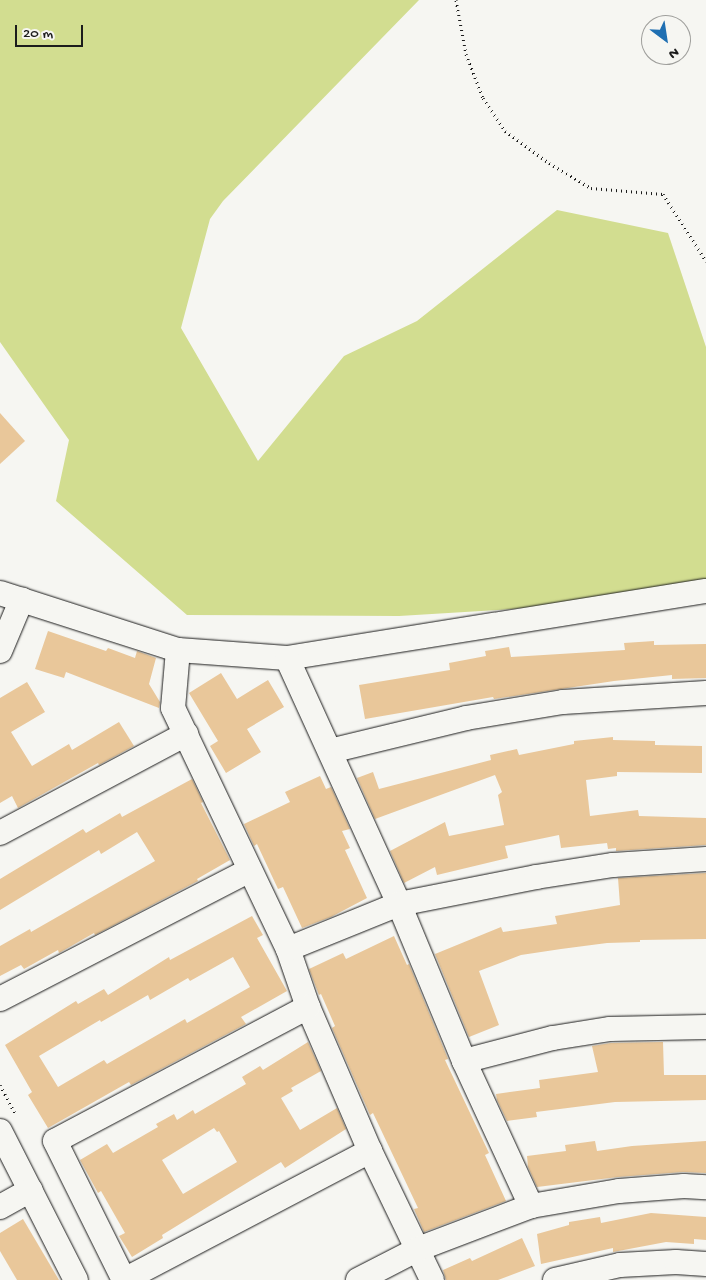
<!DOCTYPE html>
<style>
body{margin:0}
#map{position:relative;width:706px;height:1280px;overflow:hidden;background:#f6f6f2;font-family:"Gochi Hand",sans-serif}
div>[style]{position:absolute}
.green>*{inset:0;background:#d2dd90}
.building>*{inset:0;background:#e9c79a}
.path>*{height:3px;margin-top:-1.5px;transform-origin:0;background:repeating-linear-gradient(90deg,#1c1c1c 0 1px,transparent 0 5px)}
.roads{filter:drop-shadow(0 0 1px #1c1c1c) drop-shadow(0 0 1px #1c1c1c)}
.minor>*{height:24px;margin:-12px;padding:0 12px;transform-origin:12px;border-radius:12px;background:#f6f6f2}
span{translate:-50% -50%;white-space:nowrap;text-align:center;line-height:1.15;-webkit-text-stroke:4px #f6f6f2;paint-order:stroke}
.north{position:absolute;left:641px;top:15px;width:50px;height:50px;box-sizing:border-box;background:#f6f6f2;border:1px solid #9f9f9c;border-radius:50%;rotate:149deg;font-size:14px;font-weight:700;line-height:20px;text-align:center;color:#1c1c1c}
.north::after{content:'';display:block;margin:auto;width:18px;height:22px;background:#1f6fb2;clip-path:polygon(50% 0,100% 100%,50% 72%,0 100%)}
.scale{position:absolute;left:15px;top:25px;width:68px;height:22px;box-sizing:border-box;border:2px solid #1c1c1c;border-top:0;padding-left:6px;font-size:15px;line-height:18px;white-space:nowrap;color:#1c1c1c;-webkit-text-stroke:4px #f6f6f2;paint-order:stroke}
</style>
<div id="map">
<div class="green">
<i style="clip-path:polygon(0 0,419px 0,223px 201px,210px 219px,181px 328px,258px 461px,344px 356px,417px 321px,557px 210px,668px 233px,706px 347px,706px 597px,399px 616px,187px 615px,56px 501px,69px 440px,0 342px)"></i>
</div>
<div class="building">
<i style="clip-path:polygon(0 413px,25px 441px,0 464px)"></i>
<i style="clip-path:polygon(48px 631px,106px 651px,108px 648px,135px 658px,137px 651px,156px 658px,149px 684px,160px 702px,159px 708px,66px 672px,64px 678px,35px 669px)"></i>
<i style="clip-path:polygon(654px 641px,654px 645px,706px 644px,706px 678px,672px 679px,672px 675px,614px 681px,494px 699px,493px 697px,365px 719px,359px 685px,450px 670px,449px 663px,486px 656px,485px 651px,509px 647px,511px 657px,625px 650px,624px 643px)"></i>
<i style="clip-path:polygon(221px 673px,237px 699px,268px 680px,284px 707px,247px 729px,261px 752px,226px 773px,210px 746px,218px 741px,189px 693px)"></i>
<i style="clip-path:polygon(27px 682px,45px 712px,11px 732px,32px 766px,69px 744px,72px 750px,119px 722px,134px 746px,99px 765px,98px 763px,18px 808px,12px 796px,0 803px,0 698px)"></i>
<i style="clip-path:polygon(613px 737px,613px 740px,655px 741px,655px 745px,702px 746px,702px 773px,617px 772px,617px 776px,586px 780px,590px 816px,638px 810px,639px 816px,706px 818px,706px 845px,616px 851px,616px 848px,608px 849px,607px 843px,561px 848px,559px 835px,505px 846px,508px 858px,437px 875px,435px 867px,404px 883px,390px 851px,445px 822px,449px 836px,504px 825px,498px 795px,502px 792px,495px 775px,375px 819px,357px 778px,373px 772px,379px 789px,491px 760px,490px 755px,517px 749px,519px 755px,574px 744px,574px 741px)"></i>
<i style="clip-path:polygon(320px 776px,326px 789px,331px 787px,350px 829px,342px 831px,350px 848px,345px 850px,367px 898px,331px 917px,302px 928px,283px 887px,278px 889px,257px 844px,254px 846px,244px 824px,290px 802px,285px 792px)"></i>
<i style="clip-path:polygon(192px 779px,203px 802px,201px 803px,230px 860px,197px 879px,198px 881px,194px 883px,95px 935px,94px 933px,59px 953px,58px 950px,24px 969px,21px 965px,0 976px,0 946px,30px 929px,31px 932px,155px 861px,137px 832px,101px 854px,99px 850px,0 910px,0 879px,83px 829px,86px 833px,120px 813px,122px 817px)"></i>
<i style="clip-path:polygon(706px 873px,706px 939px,640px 940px,640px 942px,607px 943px,561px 949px,521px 955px,479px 971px,499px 1025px,469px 1037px,435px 954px,501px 927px,503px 932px,557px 924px,555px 916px,620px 905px,618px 878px)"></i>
<i style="clip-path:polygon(evenodd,252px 916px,263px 935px,257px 938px,287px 991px,241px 1017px,246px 1024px,131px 1085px,129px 1082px,48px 1128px,28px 1095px,32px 1092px,5px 1045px,76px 1001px,78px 1004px,104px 989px,108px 995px,169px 957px,170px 960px,252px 916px,233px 957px,250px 987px,187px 1023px,185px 1019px,107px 1064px,104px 1060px,58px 1087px,39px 1056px,100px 1020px,101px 1022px,148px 995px,150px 1000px,188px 978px,190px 981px,233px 957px)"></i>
<i style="clip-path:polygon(394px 936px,407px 965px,409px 964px,448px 1059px,445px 1060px,489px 1153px,485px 1155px,506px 1201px,424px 1232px,414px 1209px,418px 1208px,373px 1113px,370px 1115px,332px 1028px,335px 1026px,321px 994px,319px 995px,309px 969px,343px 953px,346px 959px)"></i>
<i style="clip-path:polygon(evenodd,308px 1042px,321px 1071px,291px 1088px,293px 1091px,281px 1098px,300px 1130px,337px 1108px,346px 1129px,285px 1168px,281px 1162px,162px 1235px,163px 1238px,132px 1257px,119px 1236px,125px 1233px,101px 1191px,98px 1193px,80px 1160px,107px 1144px,113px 1153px,158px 1127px,156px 1124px,174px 1114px,177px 1120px,193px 1110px,195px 1114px,246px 1084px,242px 1077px,260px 1066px,263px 1070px,308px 1042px,214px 1128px,217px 1132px,219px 1131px,237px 1162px,183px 1194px,162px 1160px,214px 1128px)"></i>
<i style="clip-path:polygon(663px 1042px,664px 1075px,706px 1075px,706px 1100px,615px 1102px,536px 1112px,537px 1117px,507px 1121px,497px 1100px,496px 1094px,540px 1088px,539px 1080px,598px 1072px,592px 1046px,611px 1043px)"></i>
<i style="clip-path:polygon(595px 1141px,597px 1151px,632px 1146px,706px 1141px,706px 1173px,683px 1172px,618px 1177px,537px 1187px,528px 1167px,527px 1156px,566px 1151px,565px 1145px)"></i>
<i style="clip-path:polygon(651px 1213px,706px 1217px,706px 1240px,694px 1239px,694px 1244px,666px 1242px,613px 1252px,613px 1248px,541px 1264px,537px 1234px,569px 1225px,569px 1222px,600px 1217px,601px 1223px)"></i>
<i style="clip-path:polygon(23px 1219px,59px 1280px,17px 1280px,0 1251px,0 1233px)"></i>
<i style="clip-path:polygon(522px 1238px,535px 1266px,498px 1280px,446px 1280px,443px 1270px,470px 1258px,472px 1261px)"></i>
</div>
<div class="path">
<i style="left:456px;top:0;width:55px;rotate:79.5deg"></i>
<i style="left:466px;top:54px;width:47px;rotate:68.9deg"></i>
<i style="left:483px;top:98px;width:40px;rotate:56deg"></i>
<i style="left:505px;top:131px;width:54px;rotate:36deg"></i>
<i style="left:549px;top:163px;width:49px;rotate:30.8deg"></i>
<i style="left:591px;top:188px;width:72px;rotate:4.8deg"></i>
<i style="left:663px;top:194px;width:80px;rotate:57.3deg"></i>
<i style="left:0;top:1085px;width:32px;rotate:62deg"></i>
</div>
<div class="roads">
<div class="minor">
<i style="left:0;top:593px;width:187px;rotate:17.8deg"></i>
<i style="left:178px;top:650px;width:109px;rotate:4.2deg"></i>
<i style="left:287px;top:658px;width:424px;rotate:-9.1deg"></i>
<i style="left:178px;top:650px;width:58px;rotate:94.9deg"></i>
<i style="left:173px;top:708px;width:267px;rotate:64.5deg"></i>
<i style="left:288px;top:949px;width:61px;rotate:71deg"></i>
<i style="left:308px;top:1007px;width:157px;rotate:66.7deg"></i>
<i style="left:370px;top:1151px;width:143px;rotate:64.3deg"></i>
<i style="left:0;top:651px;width:56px;rotate:-67.1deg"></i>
<i style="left:287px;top:658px;width:270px;rotate:65.5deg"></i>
<i style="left:399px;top:904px;width:170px;rotate:67.5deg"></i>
<i style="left:464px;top:1061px;width:160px;rotate:65.2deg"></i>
<i style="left:330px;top:751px;width:140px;rotate:-13.6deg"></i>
<i style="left:466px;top:718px;width:98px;rotate:-9.4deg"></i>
<i style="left:563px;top:702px;width:143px;rotate:-3.6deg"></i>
<i style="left:0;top:833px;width:211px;rotate:-28deg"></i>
<i style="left:288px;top:949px;width:120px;rotate:-22.1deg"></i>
<i style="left:399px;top:904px;width:140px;rotate:-11.1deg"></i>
<i style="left:536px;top:877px;width:78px;rotate:-8.9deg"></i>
<i style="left:613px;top:865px;width:93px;rotate:-3.7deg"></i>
<i style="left:0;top:999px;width:281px;rotate:-27.3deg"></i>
<i style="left:308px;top:1007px;width:286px;rotate:152.1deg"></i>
<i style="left:55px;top:1141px;width:155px;rotate:63.6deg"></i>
<i style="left:124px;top:1280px;width:278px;rotate:-27.7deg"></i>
<i style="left:464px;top:1061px;width:92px;rotate:-14.5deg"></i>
<i style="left:553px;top:1038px;width:58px;rotate:-9deg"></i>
<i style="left:610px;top:1029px;width:96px;rotate:-1.2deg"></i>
<i style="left:0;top:1131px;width:167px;rotate:63deg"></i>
<i style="left:0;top:1207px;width:35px;rotate:-29deg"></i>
<i style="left:358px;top:1280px;width:68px;rotate:-27.3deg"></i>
<i style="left:418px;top:1249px;width:121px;rotate:-20.8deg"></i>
<i style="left:531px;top:1206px;width:89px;rotate:-9.7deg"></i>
<i style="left:619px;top:1191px;width:65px;rotate:-4.4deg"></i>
<i style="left:684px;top:1186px;width:22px;rotate:3deg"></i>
<i style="left:555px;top:1280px;width:67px;rotate:-13deg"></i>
<i style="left:620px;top:1265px;width:56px;rotate:-3.1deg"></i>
<i style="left:676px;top:1262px;width:30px;rotate:4deg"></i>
</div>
</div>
<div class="north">N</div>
<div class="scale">20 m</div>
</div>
